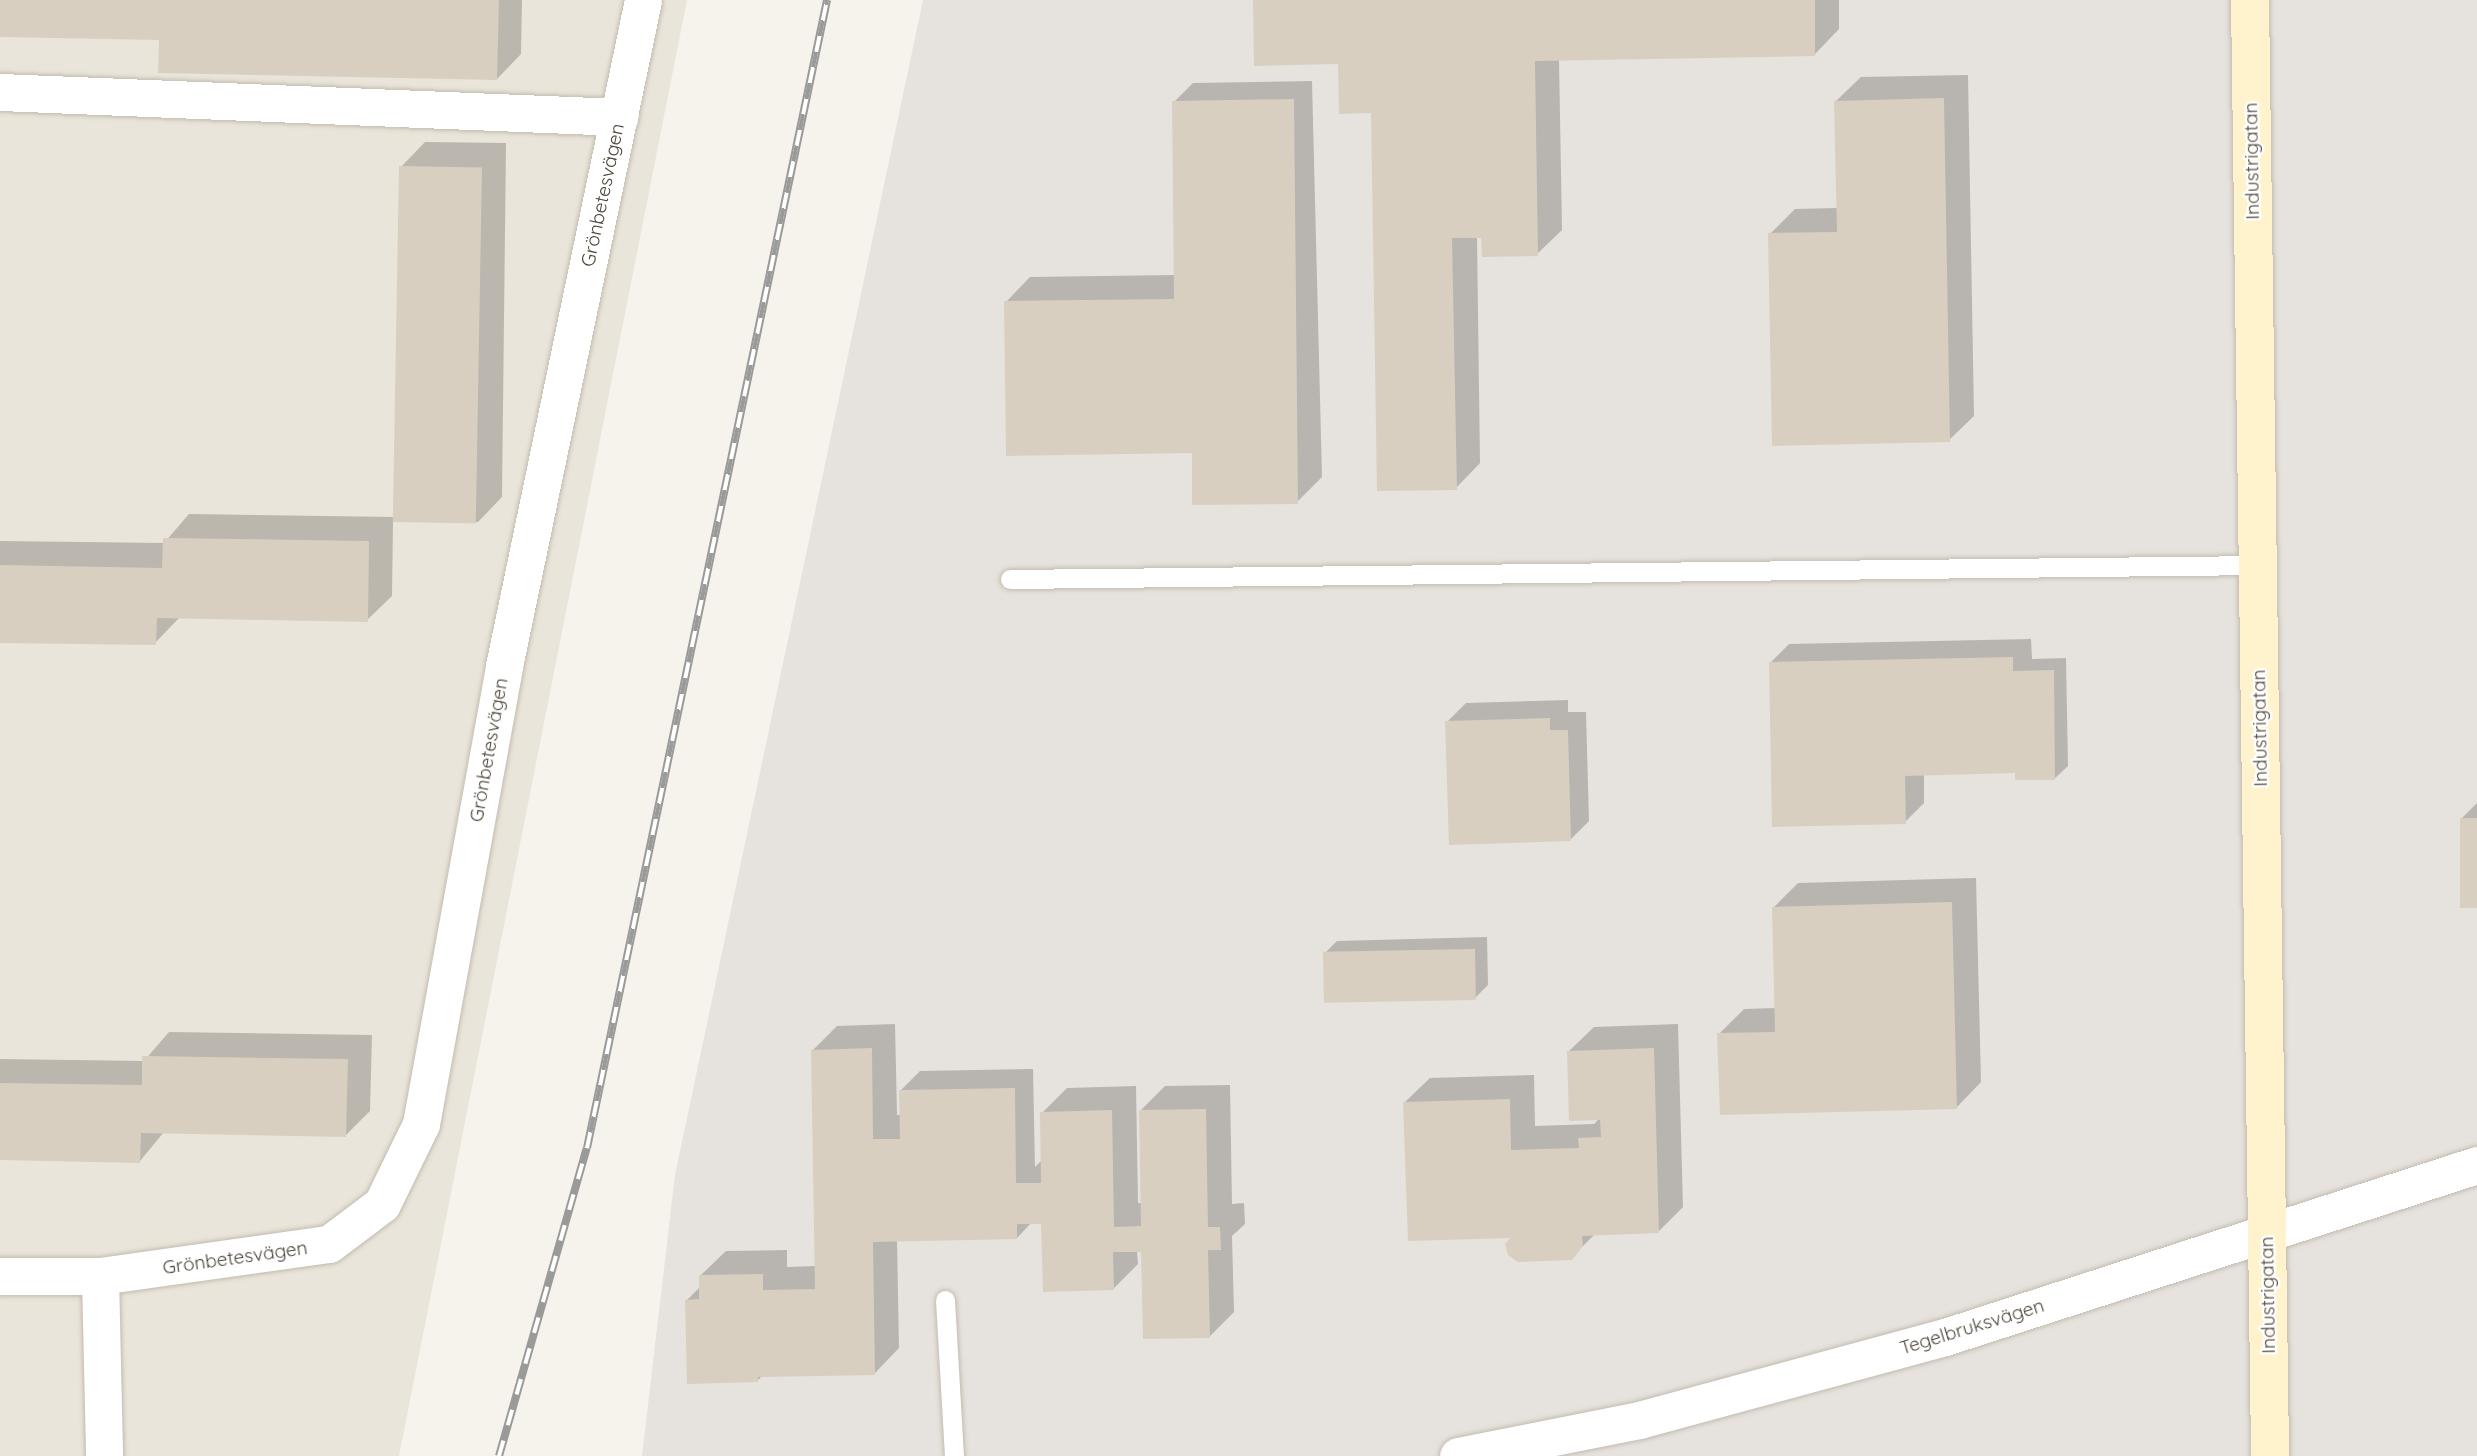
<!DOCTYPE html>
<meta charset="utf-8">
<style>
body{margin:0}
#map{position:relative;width:2477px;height:1456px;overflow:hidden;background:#f6f3ec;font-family:Quicksand,sans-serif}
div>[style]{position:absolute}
.residential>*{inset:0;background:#eae5da}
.industrial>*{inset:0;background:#e6e2dd}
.shadow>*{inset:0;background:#0003}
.building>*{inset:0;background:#d8cfc1;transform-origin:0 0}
.roads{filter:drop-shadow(0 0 2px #c2bbae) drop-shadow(0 0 2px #c2bbae)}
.lane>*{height:19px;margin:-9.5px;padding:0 9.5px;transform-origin:9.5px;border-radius:9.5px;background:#fff}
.street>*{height:37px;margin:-18.5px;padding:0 18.5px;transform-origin:18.5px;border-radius:18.5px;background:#fff}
.secondary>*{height:38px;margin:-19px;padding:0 19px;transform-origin:19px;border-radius:19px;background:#fff3cd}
.rail>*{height:8px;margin-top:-4px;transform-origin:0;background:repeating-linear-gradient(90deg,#fff 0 16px,#9a9a9a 0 32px);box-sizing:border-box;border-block:2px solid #9a9a9a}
span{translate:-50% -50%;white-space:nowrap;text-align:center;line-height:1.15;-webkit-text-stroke:5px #fff;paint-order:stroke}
.street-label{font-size:19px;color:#4b4439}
</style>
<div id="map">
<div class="residential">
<i style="clip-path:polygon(0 0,687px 0,399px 1456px,0 1456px)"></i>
</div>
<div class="industrial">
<i style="clip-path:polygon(923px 0,2477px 0,2477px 1456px,642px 1456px,675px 1175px)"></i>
</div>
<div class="shadow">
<i style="clip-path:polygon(0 0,522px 0,521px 54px,497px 79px,160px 39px,0 36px)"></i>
<i style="clip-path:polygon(1255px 0,1839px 0,1839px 29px,1815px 54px,1559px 59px,1562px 230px,1537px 254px,1477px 236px,1480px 463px,1456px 488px,1373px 111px,1339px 62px)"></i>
<i style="clip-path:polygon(1968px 75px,1974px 416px,1949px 440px,1770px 234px,1795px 209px,1838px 208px,1836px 101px,1861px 77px)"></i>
<i style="clip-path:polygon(1312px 81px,1322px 477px,1297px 502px,1193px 452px,1006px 302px,1030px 277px,1176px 275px,1174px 102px,1193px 83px)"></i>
<i style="clip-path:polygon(425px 142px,506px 143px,502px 497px,478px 522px,393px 521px,392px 596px,367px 620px,180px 617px,155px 643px,0 641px,0 541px,164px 543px,189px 514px,396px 517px,401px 167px)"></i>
<i style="clip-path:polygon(2031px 639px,2032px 659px,2066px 658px,2068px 766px,2055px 778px,2017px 769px,1924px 774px,1924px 803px,1905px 822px,1770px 663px,1789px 644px)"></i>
<i style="clip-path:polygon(1568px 700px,1568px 712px,1586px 712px,1589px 821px,1570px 840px,1447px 722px,1466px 703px)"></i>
<i style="clip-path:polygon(2477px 803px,2477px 907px,2461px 819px)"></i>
<i style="clip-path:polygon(1976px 878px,1981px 1082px,1957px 1107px,1719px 1034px,1744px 1009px,1777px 1008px,1774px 907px,1798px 883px)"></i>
<i style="clip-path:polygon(1487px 937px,1488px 985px,1475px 998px,1325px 953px,1337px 941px)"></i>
<i style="clip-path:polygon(895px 1024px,897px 1115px,902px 1115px,901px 1090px,920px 1071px,1033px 1069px,1035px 1167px,1043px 1159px,1042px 1113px,1067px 1088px,1136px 1086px,1138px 1203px,1143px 1203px,1141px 1110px,1165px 1086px,1230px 1085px,1232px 1204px,1244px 1203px,1245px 1224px,1232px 1236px,1234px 1312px,1209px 1337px,1143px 1250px,1137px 1251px,1138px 1264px,1113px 1289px,1043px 1222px,1032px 1222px,1017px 1238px,897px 1240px,899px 1348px,875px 1373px,763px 1375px,757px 1381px,687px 1300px,701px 1286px,701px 1275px,726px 1251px,787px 1250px,787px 1267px,816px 1266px,812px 1051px,837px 1026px)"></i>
<i style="clip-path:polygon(1678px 1024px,1683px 1207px,1659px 1231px,1596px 1233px,1571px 1258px,1514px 1236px,1405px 1102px,1430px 1078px,1534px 1075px,1535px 1126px,1594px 1124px,1600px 1118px,1569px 1051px,1594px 1027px)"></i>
<i style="clip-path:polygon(169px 1032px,372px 1035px,370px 1111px,346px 1135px,164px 1132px,140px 1161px,0 1159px,0 1059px,144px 1061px)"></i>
</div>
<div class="building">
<i style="clip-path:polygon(0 0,499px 0,497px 80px,158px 73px,159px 40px,0 37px)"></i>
<i style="clip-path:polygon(1253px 0,1815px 0,1815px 56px,1535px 61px,1538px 256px,1482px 257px,1481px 238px,1452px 238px,1457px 490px,1377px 491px,1371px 113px,1339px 114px,1338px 64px,1254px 66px)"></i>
<i style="clip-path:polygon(1944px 98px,1950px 442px,1772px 446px,1768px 233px,1837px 232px,1834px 101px)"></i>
<i style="clip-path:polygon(1294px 99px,1298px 504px,1192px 505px,1192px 453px,1006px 456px,1004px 301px,1174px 299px,1172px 101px)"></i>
<i style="left:399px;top:166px;width:83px;height:356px;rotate:1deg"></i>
<i style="clip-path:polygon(163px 538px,369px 541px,368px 622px,157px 618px,156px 645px,0 643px,0 565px,162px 568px)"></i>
<i style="clip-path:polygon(2013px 657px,2013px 671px,2054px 670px,2055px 780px,2015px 780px,2015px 773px,1905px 776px,1906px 824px,1772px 827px,1769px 662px)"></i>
<i style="clip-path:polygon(1550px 718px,1550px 730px,1568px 730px,1571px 841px,1449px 845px,1445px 721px)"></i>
<i style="left:2460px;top:818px;width:17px;height:90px"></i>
<i style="clip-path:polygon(1952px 902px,1957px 1109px,1720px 1115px,1717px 1033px,1775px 1032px,1772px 907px)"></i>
<i style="left:1475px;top:949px;width:51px;height:152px;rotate:89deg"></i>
<i style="clip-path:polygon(872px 1048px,873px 1139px,900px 1139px,899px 1090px,1015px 1088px,1016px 1183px,1041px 1183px,1040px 1112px,1112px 1110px,1114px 1227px,1141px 1226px,1139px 1110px,1206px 1109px,1208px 1227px,1220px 1227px,1221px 1250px,1208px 1250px,1210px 1338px,1143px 1339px,1141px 1252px,1113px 1252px,1114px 1290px,1043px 1292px,1041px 1224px,1017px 1224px,1017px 1239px,873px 1242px,875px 1375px,758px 1377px,758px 1382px,687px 1384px,685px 1300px,699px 1299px,699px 1275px,763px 1274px,763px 1290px,815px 1289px,811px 1050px)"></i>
<i style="clip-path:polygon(1654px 1048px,1659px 1233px,1582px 1236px,1583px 1246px,1572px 1260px,1518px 1262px,1508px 1255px,1505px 1244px,1510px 1238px,1408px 1241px,1403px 1102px,1510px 1099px,1511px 1150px,1579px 1148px,1578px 1138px,1601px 1137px,1600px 1120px,1569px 1121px,1567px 1051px)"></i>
<i style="clip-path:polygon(142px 1056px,348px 1059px,346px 1137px,141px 1133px,140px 1163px,0 1160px,0 1083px,142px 1085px)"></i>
</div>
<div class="roads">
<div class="lane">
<i style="left:1010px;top:579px;width:1248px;rotate:-0.64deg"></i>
<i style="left:945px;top:1300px;width:156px;rotate:86.7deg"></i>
</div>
<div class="street">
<i style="left:0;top:92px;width:620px;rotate:2.31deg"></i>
<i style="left:0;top:1276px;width:100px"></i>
<i style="left:100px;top:1276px;width:231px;rotate:-8deg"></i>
<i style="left:329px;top:1244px;width:66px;rotate:-37deg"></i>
<i style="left:382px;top:1204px;width:89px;rotate:-64deg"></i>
<i style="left:421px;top:1124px;width:465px;rotate:-79.7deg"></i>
<i style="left:504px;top:666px;width:680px;rotate:-78.21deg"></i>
<i style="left:100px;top:1276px;width:180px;rotate:88.7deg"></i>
<i style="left:1458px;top:1456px;width:185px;rotate:-11.2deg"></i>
<i style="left:1639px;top:1420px;width:317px;rotate:-15.2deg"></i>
<i style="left:1945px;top:1337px;width:559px;rotate:-17.92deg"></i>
</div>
<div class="secondary">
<i style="left:2250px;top:0;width:1456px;rotate:89.21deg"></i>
</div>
</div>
<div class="rail">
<i style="left:499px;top:1456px;width:320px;rotate:-74.1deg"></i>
<i style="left:587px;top:1148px;width:1173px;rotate:-78.19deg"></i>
</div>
<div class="street-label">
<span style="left:2252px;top:161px;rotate:-91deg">Industrigatan</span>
<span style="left:603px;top:195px;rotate:-78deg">Grönbetesvägen</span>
<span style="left:2260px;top:728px;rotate:-91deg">Industrigatan</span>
<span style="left:489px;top:750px;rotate:-80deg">Grönbetesvägen</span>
<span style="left:235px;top:1258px;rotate:-8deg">Grönbetesvägen</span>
<span style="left:2268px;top:1295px;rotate:-91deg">Industrigatan</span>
<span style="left:1972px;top:1327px;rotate:-17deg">Tegelbruksvägen</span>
</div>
</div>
